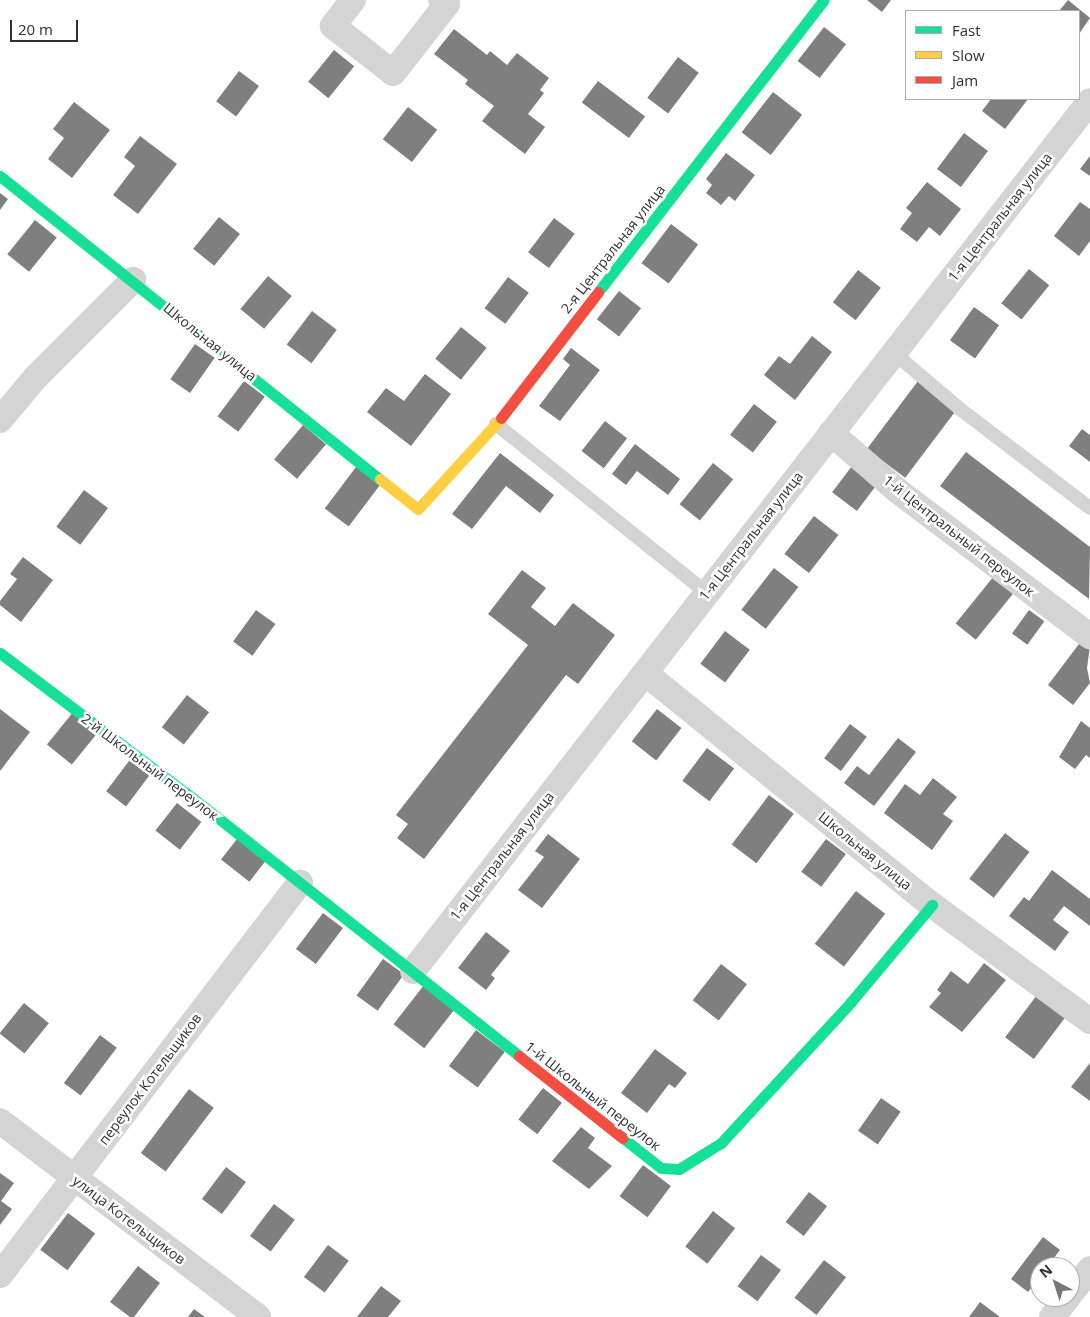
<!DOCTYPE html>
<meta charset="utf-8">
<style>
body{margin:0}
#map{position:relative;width:1090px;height:1317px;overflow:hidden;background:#fff;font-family:"Open Sans",sans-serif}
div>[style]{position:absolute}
.building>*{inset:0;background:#7f7f7f;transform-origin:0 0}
.lane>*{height:14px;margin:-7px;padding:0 7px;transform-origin:7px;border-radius:7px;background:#d4d4d4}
.street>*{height:26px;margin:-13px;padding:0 13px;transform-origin:13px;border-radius:13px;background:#d4d4d4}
.fast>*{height:11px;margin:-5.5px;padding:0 5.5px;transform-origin:5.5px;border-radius:5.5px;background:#16e098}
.slow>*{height:11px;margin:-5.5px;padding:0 5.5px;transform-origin:5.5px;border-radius:5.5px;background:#ffcf43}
.jam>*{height:11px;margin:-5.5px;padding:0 5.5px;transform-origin:5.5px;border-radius:5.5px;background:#f24e42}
span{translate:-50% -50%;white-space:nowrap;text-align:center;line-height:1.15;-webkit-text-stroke:5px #fff;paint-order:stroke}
.street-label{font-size:14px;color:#303030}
.legend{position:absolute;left:905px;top:10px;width:175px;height:90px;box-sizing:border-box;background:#fff;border:1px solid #acacac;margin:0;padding:6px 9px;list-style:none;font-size:15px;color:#303030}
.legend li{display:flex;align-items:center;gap:10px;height:25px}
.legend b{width:25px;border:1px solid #acacac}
.north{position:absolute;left:1030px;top:1257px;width:50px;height:50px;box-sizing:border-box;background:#fff;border:1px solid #acacac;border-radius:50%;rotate:320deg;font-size:14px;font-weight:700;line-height:20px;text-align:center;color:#303030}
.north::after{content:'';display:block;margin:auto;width:18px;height:22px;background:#787878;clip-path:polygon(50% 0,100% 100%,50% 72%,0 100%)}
.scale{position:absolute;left:10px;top:20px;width:68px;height:22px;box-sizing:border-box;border:2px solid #303030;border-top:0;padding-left:6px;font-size:15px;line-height:18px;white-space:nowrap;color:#303030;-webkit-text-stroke:4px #fff;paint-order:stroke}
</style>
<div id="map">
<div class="building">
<i style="clip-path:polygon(867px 0,891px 0,882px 12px)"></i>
<i style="clip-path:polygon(1068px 0,1090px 18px,1079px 34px,1079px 11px,1059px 11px)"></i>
<i style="left:824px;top:27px;width:28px;height:43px;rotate:38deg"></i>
<i style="clip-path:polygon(454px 29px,487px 55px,490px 51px,507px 65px,517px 53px,549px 78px,540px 90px,544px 93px,528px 114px,545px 127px,525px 154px,482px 121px,494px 106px,465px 84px,468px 80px,434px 54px)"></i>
<i style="left:334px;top:50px;width:26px;height:41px;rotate:39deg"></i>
<i style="left:678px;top:57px;width:26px;height:51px;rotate:37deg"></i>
<i style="left:239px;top:71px;width:25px;height:38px;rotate:37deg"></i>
<i style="left:598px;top:81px;width:59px;height:27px;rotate:37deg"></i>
<i style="left:773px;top:92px;width:37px;height:51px;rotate:38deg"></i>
<i style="clip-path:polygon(991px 99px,1028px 99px,1005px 129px,982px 111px)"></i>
<i style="clip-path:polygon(74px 102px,110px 130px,72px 178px,48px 159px,64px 138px,53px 129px)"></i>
<i style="left:408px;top:107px;width:37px;height:41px;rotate:38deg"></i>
<i style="left:964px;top:133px;width:30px;height:45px;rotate:37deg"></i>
<i style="clip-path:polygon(140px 136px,177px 164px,138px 214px,113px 195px,135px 166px,124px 157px)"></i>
<i style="clip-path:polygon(726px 153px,755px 175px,735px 201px,729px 196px,721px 205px,706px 193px,712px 185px,706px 179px)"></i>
<i style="clip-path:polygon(1090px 156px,1090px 176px,1080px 169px)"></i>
<i style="clip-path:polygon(927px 182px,961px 209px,940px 236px,929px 227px,917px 242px,900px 229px,912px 213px,906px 208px)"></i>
<i style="clip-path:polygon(0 193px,8px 199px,0 210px)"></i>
<i style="clip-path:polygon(1080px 202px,1090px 209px,1090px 241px,1079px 256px,1054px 236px)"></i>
<i style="left:219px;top:217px;width:27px;height:41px;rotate:39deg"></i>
<i style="left:554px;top:218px;width:26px;height:43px;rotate:37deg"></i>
<i style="left:35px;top:220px;width:28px;height:44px;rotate:39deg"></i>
<i style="left:671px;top:224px;width:34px;height:49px;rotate:37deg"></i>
<i style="left:1029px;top:269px;width:26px;height:44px;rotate:39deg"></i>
<i style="left:858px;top:270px;width:29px;height:41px;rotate:38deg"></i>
<i style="left:268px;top:276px;width:31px;height:43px;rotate:40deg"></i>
<i style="left:508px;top:277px;width:26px;height:39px;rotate:37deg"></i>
<i style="left:619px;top:291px;width:28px;height:36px;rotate:38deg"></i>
<i style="left:974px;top:307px;width:31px;height:41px;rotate:36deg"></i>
<i style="left:312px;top:311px;width:31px;height:42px;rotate:37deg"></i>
<i style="left:461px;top:327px;width:33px;height:41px;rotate:39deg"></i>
<i style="clip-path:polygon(812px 336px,832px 352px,795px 400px,764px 375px,779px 356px,790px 364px)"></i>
<i style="left:195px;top:344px;width:24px;height:43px;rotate:35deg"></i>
<i style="clip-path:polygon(571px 348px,600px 370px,560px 421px,539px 406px,570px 365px,563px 359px)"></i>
<i style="clip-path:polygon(425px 374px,451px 394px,411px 446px,367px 412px,386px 388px,404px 401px)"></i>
<i style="left:244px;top:381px;width:26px;height:44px;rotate:37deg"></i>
<i style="left:918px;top:381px;width:48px;height:85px;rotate:37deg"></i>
<i style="left:754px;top:404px;width:29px;height:39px;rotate:38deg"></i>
<i style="left:605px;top:421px;width:28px;height:38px;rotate:38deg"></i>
<i style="left:303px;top:425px;width:30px;height:45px;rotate:40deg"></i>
<i style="clip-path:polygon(1082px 429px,1090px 435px,1090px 462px,1069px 446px)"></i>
<i style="clip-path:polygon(635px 444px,680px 479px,668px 495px,637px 471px,626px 485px,612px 474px)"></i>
<i style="clip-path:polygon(966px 452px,1090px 547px,1089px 599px,940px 486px)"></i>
<i style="clip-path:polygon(500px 453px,554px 495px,540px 513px,506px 486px,472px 529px,452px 514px)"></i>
<i style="left:713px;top:463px;width:26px;height:53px;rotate:39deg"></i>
<i style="left:852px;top:466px;width:31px;height:33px;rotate:37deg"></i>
<i style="left:356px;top:467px;width:30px;height:52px;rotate:37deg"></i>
<i style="left:84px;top:490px;width:30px;height:46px;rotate:37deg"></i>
<i style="left:814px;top:516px;width:31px;height:48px;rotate:38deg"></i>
<i style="clip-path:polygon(23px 557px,53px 580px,21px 622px,0 605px,0 601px,17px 579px,10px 574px)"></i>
<i style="left:774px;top:568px;width:31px;height:53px;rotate:38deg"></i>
<i style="clip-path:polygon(522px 570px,546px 588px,531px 607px,555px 626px,573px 603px,615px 635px,578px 684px,566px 675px,424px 859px,397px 838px,408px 824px,396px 815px,528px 645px,488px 614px)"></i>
<i style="left:994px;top:576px;width:26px;height:61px;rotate:39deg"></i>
<i style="left:256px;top:610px;width:24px;height:39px;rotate:36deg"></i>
<i style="left:1029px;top:610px;width:19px;height:29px;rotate:36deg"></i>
<i style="left:725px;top:631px;width:31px;height:41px;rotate:37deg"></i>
<i style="clip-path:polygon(1082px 640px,1090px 646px,1087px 668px,1090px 683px,1073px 705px,1048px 685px)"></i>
<i style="left:187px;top:695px;width:28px;height:41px;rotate:38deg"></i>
<i style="clip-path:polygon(0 709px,30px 732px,0 771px)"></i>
<i style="left:657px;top:709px;width:31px;height:41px;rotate:38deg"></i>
<i style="left:74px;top:711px;width:32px;height:43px;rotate:39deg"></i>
<i style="clip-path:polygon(1081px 721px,1090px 728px,1090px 758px,1086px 755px,1075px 769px,1059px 757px)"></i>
<i style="left:850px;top:724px;width:21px;height:43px;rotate:37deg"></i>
<i style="clip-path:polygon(898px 738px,916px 752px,874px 806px,844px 783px,857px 766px,869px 775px)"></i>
<i style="left:707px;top:748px;width:34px;height:41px;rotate:37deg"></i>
<i style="left:132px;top:757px;width:25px;height:43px;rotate:37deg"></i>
<i style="clip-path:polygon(933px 778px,957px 797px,943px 814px,953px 821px,932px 850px,884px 813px,905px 784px,920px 795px)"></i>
<i style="left:769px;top:795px;width:31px;height:62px;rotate:37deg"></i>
<i style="left:177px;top:803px;width:31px;height:35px;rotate:38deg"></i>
<i style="left:1005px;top:833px;width:31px;height:58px;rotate:38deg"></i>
<i style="clip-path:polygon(548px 834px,580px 859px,542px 908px,518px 890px,544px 857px,535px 851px)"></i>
<i style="left:237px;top:839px;width:36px;height:26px;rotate:38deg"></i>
<i style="left:826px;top:839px;width:25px;height:41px;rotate:37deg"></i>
<i style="clip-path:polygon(1052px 870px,1090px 899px,1090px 926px,1064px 906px,1053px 920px,1069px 932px,1055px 951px,1009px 916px,1024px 897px,1029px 901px)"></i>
<i style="left:856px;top:891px;width:37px;height:67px;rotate:38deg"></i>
<i style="left:323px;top:913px;width:25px;height:45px;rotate:37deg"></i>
<i style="clip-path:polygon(486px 932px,510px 951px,491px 975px,495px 978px,486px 990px,458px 968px)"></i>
<i style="left:383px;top:959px;width:26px;height:45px;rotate:36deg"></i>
<i style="clip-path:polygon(984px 963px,1006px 980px,962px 1032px,929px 1007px,941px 993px,937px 990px,951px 971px,968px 984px)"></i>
<i style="left:721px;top:964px;width:33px;height:46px;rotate:38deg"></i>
<i style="left:428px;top:980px;width:39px;height:56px;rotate:38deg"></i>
<i style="left:1037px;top:995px;width:36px;height:53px;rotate:37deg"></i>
<i style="left:24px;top:1003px;width:32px;height:39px;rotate:39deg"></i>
<i style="left:476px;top:1030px;width:36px;height:45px;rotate:37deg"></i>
<i style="left:100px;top:1035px;width:21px;height:60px;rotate:37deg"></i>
<i style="clip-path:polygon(655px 1049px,687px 1073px,675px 1088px,669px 1084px,647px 1113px,621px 1093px)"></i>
<i style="clip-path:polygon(1090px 1063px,1090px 1101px,1071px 1087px)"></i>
<i style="left:543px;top:1088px;width:24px;height:40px;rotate:38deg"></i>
<i style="left:189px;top:1089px;width:31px;height:80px;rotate:37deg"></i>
<i style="left:881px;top:1098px;width:24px;height:40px;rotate:35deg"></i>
<i style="clip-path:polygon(581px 1127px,595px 1138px,588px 1148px,612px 1166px,589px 1189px,552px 1161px)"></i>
<i style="left:643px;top:1165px;width:35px;height:39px;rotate:37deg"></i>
<i style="left:226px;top:1167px;width:25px;height:40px;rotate:37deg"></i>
<i style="clip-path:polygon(0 1173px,14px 1183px,1px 1201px,12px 1209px,0 1225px)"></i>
<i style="left:809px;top:1192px;width:23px;height:38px;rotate:38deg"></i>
<i style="left:274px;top:1204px;width:26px;height:40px;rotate:37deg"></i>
<i style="left:713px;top:1211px;width:28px;height:45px;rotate:38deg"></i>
<i style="left:68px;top:1213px;width:34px;height:46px;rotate:37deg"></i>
<i style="clip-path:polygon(1043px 1237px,1060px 1250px,1047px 1267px,1040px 1267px,1040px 1277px,1028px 1292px,1011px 1279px)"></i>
<i style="left:328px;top:1245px;width:26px;height:40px;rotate:37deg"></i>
<i style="left:761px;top:1255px;width:25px;height:39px;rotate:37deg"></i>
<i style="left:824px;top:1260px;width:28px;height:48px;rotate:38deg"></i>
<i style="clip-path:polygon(138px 1266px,160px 1283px,134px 1317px,130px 1317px,110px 1302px)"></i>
<i style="clip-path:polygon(381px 1286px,401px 1301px,388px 1317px,357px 1317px)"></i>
<i style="clip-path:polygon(980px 1302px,1000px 1317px,969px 1317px)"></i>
<i style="clip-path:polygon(194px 1309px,205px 1317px,188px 1317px)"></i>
</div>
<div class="lane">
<i style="left:894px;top:353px;width:87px;rotate:40.3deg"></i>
<i style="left:960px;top:409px;width:163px;rotate:37.3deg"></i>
<i style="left:496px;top:424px;width:270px;rotate:38.7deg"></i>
</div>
<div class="street">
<i style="left:353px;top:0;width:33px;rotate:128deg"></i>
<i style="left:333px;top:26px;width:76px;rotate:38.1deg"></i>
<i style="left:393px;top:73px;width:88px;rotate:-52deg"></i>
<i style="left:447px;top:4px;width:7px;rotate:-146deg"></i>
<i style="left:0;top:420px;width:55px;rotate:-50.2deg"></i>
<i style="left:35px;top:378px;width:139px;rotate:-45deg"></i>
<i style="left:831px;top:433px;width:89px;rotate:40.9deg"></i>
<i style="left:898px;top:491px;width:241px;rotate:37.1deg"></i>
<i style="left:645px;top:673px;width:369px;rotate:39deg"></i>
<i style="left:932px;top:905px;width:196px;rotate:36.3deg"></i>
<i style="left:413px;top:971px;width:1102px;rotate:-52.11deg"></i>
<i style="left:0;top:1121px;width:324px;rotate:37.2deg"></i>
<i style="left:0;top:1275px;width:494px;rotate:-52.6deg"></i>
<i style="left:1070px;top:1294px;width:32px;rotate:-51deg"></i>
<i style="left:1052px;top:1317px;width:26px;rotate:-51deg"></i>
</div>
<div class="fast">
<i style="left:0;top:176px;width:486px;rotate:38.6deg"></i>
<i style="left:598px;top:292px;width:369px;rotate:-52.3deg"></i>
<i style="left:0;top:653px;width:243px;rotate:37deg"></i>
<i style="left:194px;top:799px;width:414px;rotate:38.3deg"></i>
<i style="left:623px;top:1138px;width:48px;rotate:38.3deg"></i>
<i style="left:661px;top:1168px;width:18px;rotate:3deg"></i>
<i style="left:679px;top:1169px;width:49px;rotate:-31.8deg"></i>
<i style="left:721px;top:1143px;width:190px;rotate:-47.3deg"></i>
<i style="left:850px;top:1003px;width:128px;rotate:-50.1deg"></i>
</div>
<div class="slow">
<i style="left:380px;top:479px;width:48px;rotate:38.3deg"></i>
<i style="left:418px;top:509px;width:123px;rotate:-47.6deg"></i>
</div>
<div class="jam">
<i style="left:501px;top:418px;width:159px;rotate:-52.4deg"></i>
<i style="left:519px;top:1056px;width:132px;rotate:38.3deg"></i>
</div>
<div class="street-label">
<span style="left:1000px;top:217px;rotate:-52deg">1-я Центральная улица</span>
<span style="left:613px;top:249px;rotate:-52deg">2-я Центральная улица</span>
<span style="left:210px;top:342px;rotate:39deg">Школьная улица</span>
<span style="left:751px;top:536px;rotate:-52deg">1-я Центральная улица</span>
<span style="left:959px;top:536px;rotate:38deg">1-й Центральный переулок</span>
<span style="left:150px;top:767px;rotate:37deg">2-й Школьный переулок</span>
<span style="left:865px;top:851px;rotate:39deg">Школьная улица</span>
<span style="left:502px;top:856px;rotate:-52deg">1-я Центральная улица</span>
<span style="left:150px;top:1079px;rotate:-53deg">переулок Котельщиков</span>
<span style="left:593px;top:1096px;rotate:38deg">1-й Школьный переулок</span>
<span style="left:129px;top:1220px;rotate:37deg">улица Котельщиков</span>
</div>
<ul class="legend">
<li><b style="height:6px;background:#16e098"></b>Fast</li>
<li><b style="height:6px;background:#ffcf43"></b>Slow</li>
<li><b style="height:6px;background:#f24e42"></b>Jam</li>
</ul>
<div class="north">N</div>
<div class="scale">20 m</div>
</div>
